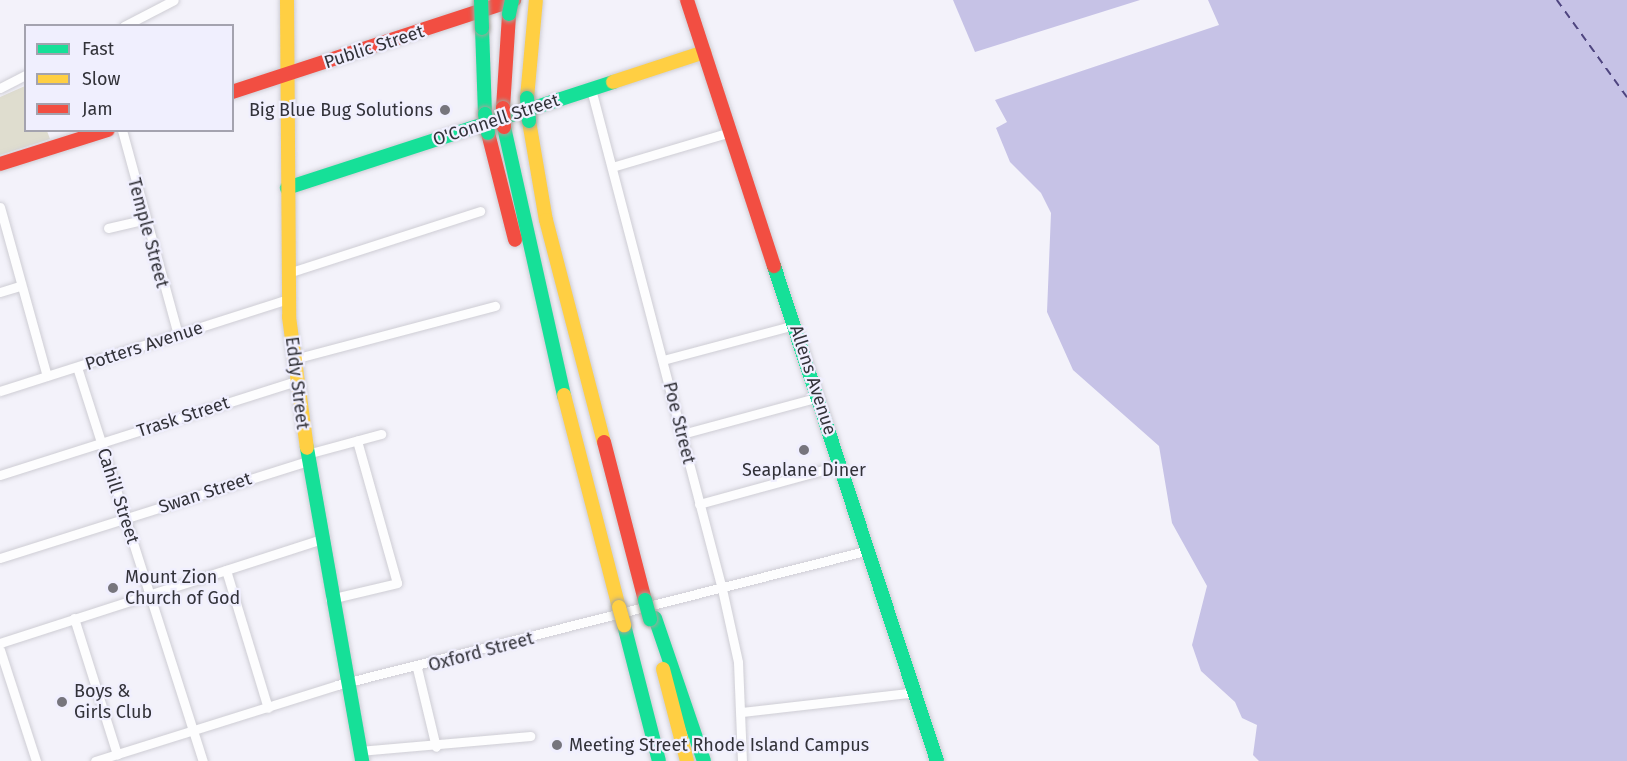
<!DOCTYPE html>
<style>
body{margin:0}
#map{position:relative;width:1627px;height:761px;overflow:hidden;background:#f3f2fa;font-family:"Fira Sans",sans-serif}
div>[style]{position:absolute}
.green>*{inset:0;background:#dfddcf}
.water>*{inset:0;background:#c6c2e6}
.ferry>*{height:1.5px;margin-top:-0.75px;transform-origin:0;background:repeating-linear-gradient(90deg,#4e447f 0 8px,transparent 0 14px)}
.roads{filter:drop-shadow(0 0 2px #cecdd4) drop-shadow(0 0 2px #cecdd4)}
.street>*{height:9px;margin:-4.5px;padding:0 4.5px;transform-origin:4.5px;border-radius:4.5px;background:#fdfdfe}
.fast>*{height:14px;margin:-7px;padding:0 7px;transform-origin:7px;border-radius:7px;background:#16e098}
.slow>*{height:14px;margin:-7px;padding:0 7px;transform-origin:7px;border-radius:7px;background:#ffcf43}
.jam>*{height:14px;margin:-7px;padding:0 7px;transform-origin:7px;border-radius:7px;background:#f24e42}
.bridges{filter:drop-shadow(0 0 2px #a5a399) drop-shadow(0 0 2px #a5a399)}
.fast-bridge>*{height:14px;margin:-7px;padding:0 7px;transform-origin:7px;border-radius:7px;background:#16e098}
.slow-bridge>*{height:14px;margin:-7px;padding:0 7px;transform-origin:7px;border-radius:7px;background:#ffcf43}
.jam-bridge>*{height:14px;margin:-7px;padding:0 7px;transform-origin:7px;border-radius:7px;background:#f24e42}
.dots>*{width:16px;height:16px;translate:-50% -50%;box-sizing:border-box;border:3px solid #f0effe;border-radius:50%}
span{translate:-50% -50%;white-space:nowrap;text-align:center;line-height:1.15;-webkit-text-stroke:4.5px #f0effe;paint-order:stroke}
.street-label{font-size:18px;color:#323239}
.poi-label{font-size:18px;color:#323239}
.right{translate:-100% -50%;text-align:right}
.left{translate:0 -50%;text-align:left}
.legend{position:absolute;left:24px;top:24px;width:210px;height:108px;box-sizing:border-box;background:#f0effe;border:2px solid #a4a3af;margin:0;padding:8px 10px;list-style:none;font-size:18px;color:#323239}
.legend li{display:flex;align-items:center;gap:12px;height:30px}
.legend b{width:30px;border:2px solid #a4a3af}
</style>
<div id="map">
<div class="green">
<i style="clip-path:polygon(25px 86px,26px 130px,47px 131px,50px 139px,0 155px,0 97px)"></i>
</div>
<div class="water">
<i style="clip-path:polygon(953px 0,1140px 0,975px 52px)"></i>
<i style="clip-path:polygon(1208px 0,1627px 0,1627px 761px,1259px 761px,1253px 755px,1257px 725px,1242px 718px,1235px 702px,1201px 671px,1192px 645px,1207px 586px,1172px 523px,1159px 446px,1073px 370px,1047px 312px,1051px 213px,1041px 193px,1010px 162px,996px 128px,1007px 122px,995px 100px,1219px 25px)"></i>
</div>
<div class="ferry">
<i style="left:1557px;top:0;width:120px;rotate:54.2deg"></i>
</div>
<div class="roads">
<div class="street">
<i style="left:124px;top:26px;width:56px;rotate:-27.5deg"></i>
<i style="left:0;top:88px;width:29px;rotate:-27deg"></i>
<i style="left:591px;top:89px;width:517px;rotate:75.32deg"></i>
<i style="left:722px;top:589px;width:75px;rotate:77.6deg"></i>
<i style="left:738px;top:662px;width:99px;rotate:87.7deg"></i>
<i style="left:122px;top:130px;width:213px;rotate:74.7deg"></i>
<i style="left:612px;top:167px;width:123px;rotate:-16.5deg"></i>
<i style="left:0;top:207px;width:175px;rotate:74.5deg"></i>
<i style="left:108px;top:228px;width:37px;rotate:-13deg"></i>
<i style="left:288px;top:273px;width:202px;rotate:-17.9deg"></i>
<i style="left:0;top:292px;width:21px;rotate:-17deg"></i>
<i style="left:294px;top:359px;width:208px;rotate:-14.8deg"></i>
<i style="left:663px;top:360px;width:137px;rotate:-14.9deg"></i>
<i style="left:77px;top:367px;width:414px;rotate:72.3deg"></i>
<i style="left:0;top:391px;width:302px;rotate:-17.7deg"></i>
<i style="left:682px;top:434px;width:142px;rotate:-15.1deg"></i>
<i style="left:307px;top:454px;width:77px;rotate:-15.1deg"></i>
<i style="left:0;top:475px;width:312px;rotate:-17.6deg"></i>
<i style="left:699px;top:504px;width:148px;rotate:-15.3deg"></i>
<i style="left:0;top:558px;width:323px;rotate:-17.5deg"></i>
<i style="left:226px;top:570px;width:144px;rotate:73.1deg"></i>
<i style="left:330px;top:599px;width:69px;rotate:-13.4deg"></i>
<i style="left:397px;top:583px;width:148px;rotate:-105.7deg"></i>
<i style="left:74px;top:618px;width:143px;rotate:72.5deg"></i>
<i style="left:0;top:643px;width:335px;rotate:-17.9deg"></i>
<i style="left:0;top:650px;width:117px;rotate:72deg"></i>
<i style="left:417px;top:668px;width:81px;rotate:76.5deg"></i>
<i style="left:742px;top:712px;width:176px;rotate:-6.5deg"></i>
<i style="left:359px;top:751px;width:172px;rotate:-5deg"></i>
<i style="left:95px;top:761px;width:254px;rotate:-17.4deg"></i>
<i style="left:337px;top:685px;width:549px;rotate:-14.24deg"></i>
</div>
<div class="fast">
<i style="left:482px;top:28px;width:86px;rotate:88deg"></i>
<i style="left:504px;top:127px;width:275px;rotate:77.4deg"></i>
<i style="left:287px;top:188px;width:343px;rotate:-18deg"></i>
<i style="left:774px;top:266px;width:521px;rotate:71.77deg"></i>
<i style="left:307px;top:448px;width:318px;rotate:80deg"></i>
<i style="left:655px;top:618px;width:151px;rotate:71.1deg"></i>
<i style="left:624px;top:625px;width:140px;rotate:75.6deg"></i>
</div>
<div class="slow">
<i style="left:287px;top:0;width:317px;rotate:89.6deg"></i>
<i style="left:289px;top:317px;width:132px;rotate:82.2deg"></i>
<i style="left:613px;top:82px;width:96px;rotate:-18.2deg"></i>
<i style="left:527px;top:98px;width:98px;rotate:-84.8deg"></i>
<i style="left:529px;top:121px;width:100px;rotate:80.3deg"></i>
<i style="left:546px;top:220px;width:229px;rotate:75.4deg"></i>
<i style="left:564px;top:395px;width:219px;rotate:75.5deg"></i>
<i style="left:663px;top:669px;width:95px;rotate:75.4deg"></i>
</div>
<div class="jam">
<i style="left:687px;top:0;width:280px;rotate:71.9deg"></i>
<i style="left:232px;top:92px;width:297px;rotate:-18.1deg"></i>
<i style="left:503px;top:108px;width:94px;rotate:-86.3deg"></i>
<i style="left:488px;top:133px;width:110px;rotate:75.8deg"></i>
<i style="left:0;top:164px;width:113px;rotate:-17.5deg"></i>
<i style="left:604px;top:442px;width:163px;rotate:75.5deg"></i>
</div>
</div>
<div class="bridges">
<div class="fast-bridge">
<i style="left:481px;top:0;width:28px;rotate:88deg"></i>
<i style="left:509px;top:14px;width:14px;rotate:-78deg"></i>
<i style="left:527px;top:98px;width:23px;rotate:85deg"></i>
<i style="left:485px;top:114px;width:19px;rotate:81deg"></i>
<i style="left:645px;top:600px;width:20px;rotate:75deg"></i>
</div>
<div class="slow-bridge">
<i style="left:619px;top:607px;width:19px;rotate:74deg"></i>
</div>
<div class="jam-bridge">
<i style="left:503px;top:108px;width:19px;rotate:87deg"></i>
</div>
</div>
<div class="dots">
<i style="left:445px;top:110px;background:#76757d"></i>
<i style="left:804px;top:450px;background:#76757d"></i>
<i style="left:113px;top:588px;background:#76757d"></i>
<i style="left:62px;top:702px;background:#76757d"></i>
<i style="left:557px;top:745px;background:#76757d"></i>
</div>
<div class="street-label">
<span style="left:374px;top:47px;rotate:-18deg">Public Street</span>
<span style="left:496px;top:120px;rotate:-18deg">O'Connell Street</span>
<span style="left:148px;top:233px;rotate:75deg">Temple Street</span>
<span style="left:144px;top:346px;rotate:-18deg">Potters Avenue</span>
<span style="left:813px;top:380px;rotate:72deg">Allens Avenue</span>
<span style="left:297px;top:383px;rotate:83deg">Eddy Street</span>
<span style="left:183px;top:417px;rotate:-18deg">Trask Street</span>
<span style="left:679px;top:423px;rotate:76deg">Poe Street</span>
<span style="left:205px;top:493px;rotate:-18deg">Swan Street</span>
<span style="left:118px;top:496px;rotate:72deg">Cahill Street</span>
<span style="left:481px;top:652px;rotate:-15deg">Oxford Street</span>
</div>
<div class="poi-label">
<span class="right" style="left:433px;top:110px">Big Blue Bug Solutions</span>
<span style="left:804px;top:470px">Seaplane Diner</span>
<span class="left" style="left:125px;top:588px">Mount Zion<br>Church of God</span>
<span class="left" style="left:74px;top:702px">Boys &amp;<br>Girls Club</span>
<span class="left" style="left:569px;top:745px">Meeting Street Rhode Island Campus</span>
</div>
<ul class="legend">
<li><b style="height:8px;background:#16e098"></b>Fast</li>
<li><b style="height:8px;background:#ffcf43"></b>Slow</li>
<li><b style="height:8px;background:#f24e42"></b>Jam</li>
</ul>
</div>
